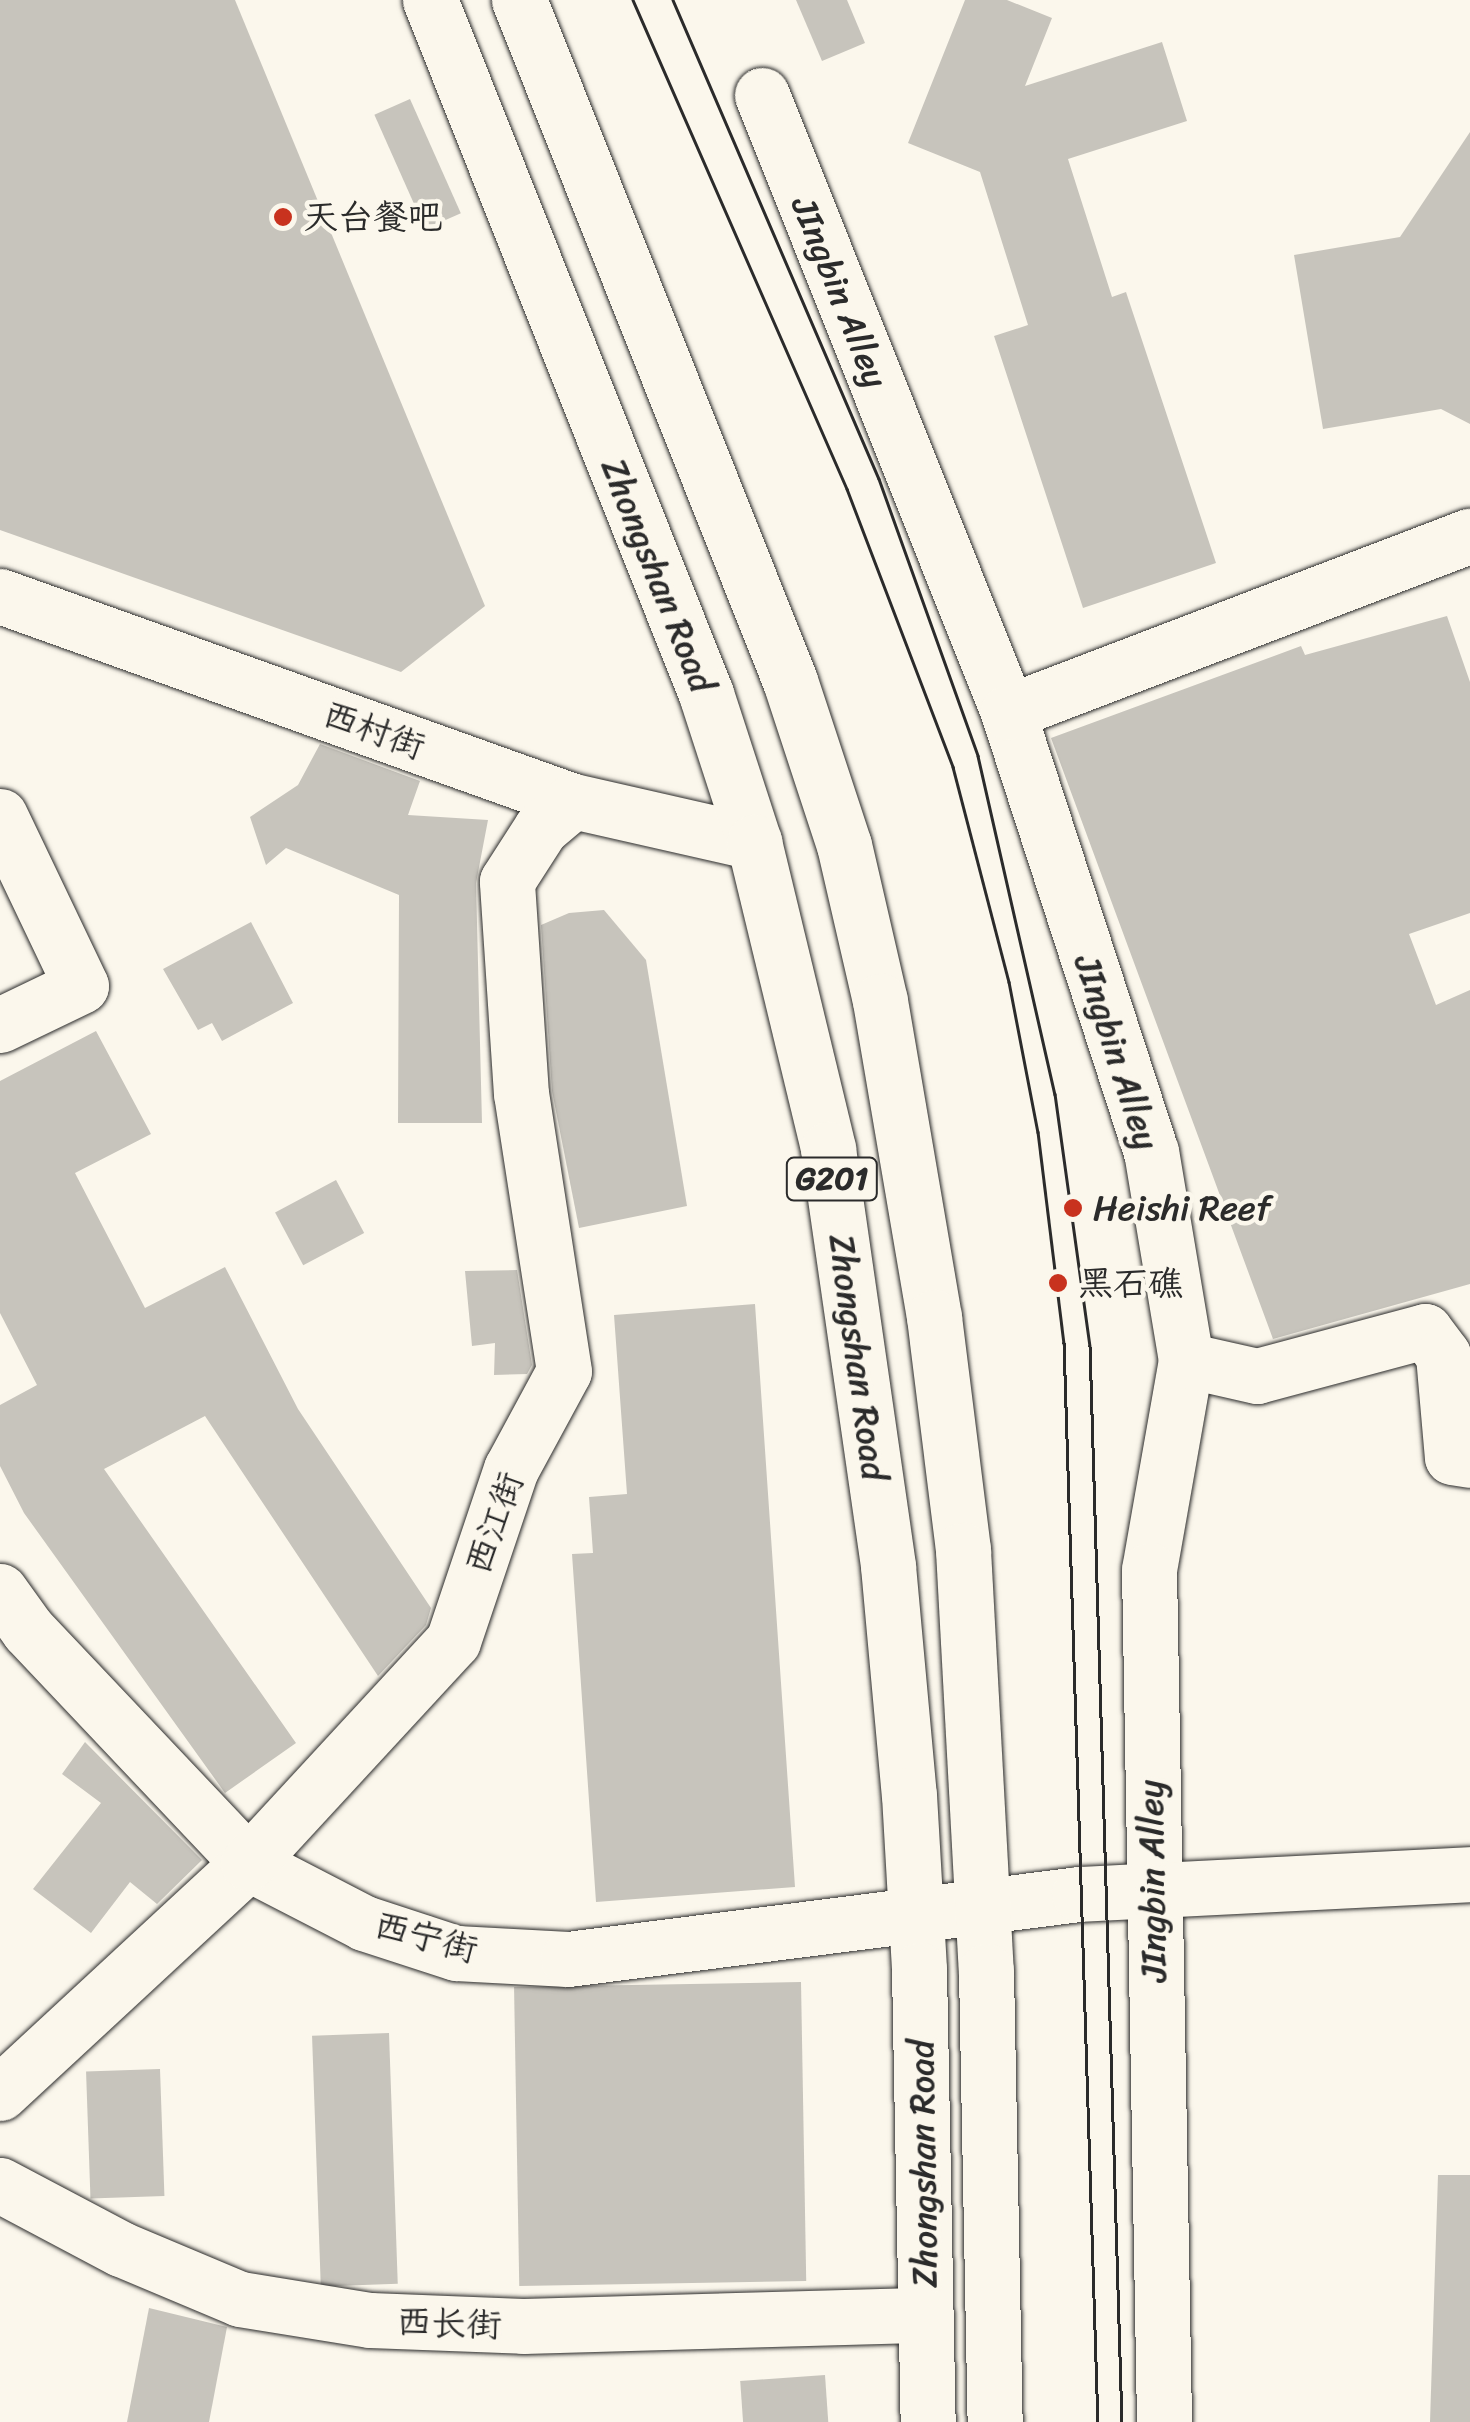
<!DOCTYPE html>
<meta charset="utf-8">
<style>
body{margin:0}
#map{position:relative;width:1470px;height:2422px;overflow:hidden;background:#fbf7ec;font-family:Sriracha,"LXGW WenKai TC",sans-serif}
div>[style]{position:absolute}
.building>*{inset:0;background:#c7c4bc;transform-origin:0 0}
.roads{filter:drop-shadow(0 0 2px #2b2b2b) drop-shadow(0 0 2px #2b2b2b)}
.minor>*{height:55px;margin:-27.5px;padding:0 27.5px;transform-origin:27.5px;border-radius:27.5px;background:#fbf7ec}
.highway>*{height:55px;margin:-27.5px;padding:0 27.5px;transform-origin:27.5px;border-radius:27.5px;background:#fbf7ec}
.tram>*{height:2.5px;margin:-1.25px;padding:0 1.25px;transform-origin:1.25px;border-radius:1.25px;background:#2b2b2b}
.dots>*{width:28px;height:28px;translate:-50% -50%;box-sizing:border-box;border:5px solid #fbf7ec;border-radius:50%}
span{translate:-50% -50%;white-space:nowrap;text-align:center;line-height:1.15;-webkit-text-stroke:9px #fbf7ec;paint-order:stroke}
.shield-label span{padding:2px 8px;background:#fbf7ec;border:2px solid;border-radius:8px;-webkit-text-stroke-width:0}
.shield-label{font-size:32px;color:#2b2b2b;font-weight:700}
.poi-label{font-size:35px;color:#2b2b2b}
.left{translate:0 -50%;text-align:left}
.street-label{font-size:35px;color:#2b2b2b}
</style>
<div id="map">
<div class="building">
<i style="clip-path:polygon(0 0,235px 0,485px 606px,401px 672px,0 530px)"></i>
<i style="clip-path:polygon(796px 0,847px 0,865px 43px,822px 61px)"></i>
<i style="clip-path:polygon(965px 0,1007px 0,1052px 18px,1025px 86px,1162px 42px,1187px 121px,1068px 159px,1112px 297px,1126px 292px,1216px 563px,1083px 608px,994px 336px,1028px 325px,980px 172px,908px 143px)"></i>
<i style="left:410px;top:99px;width:125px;height:39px;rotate:66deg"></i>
<i style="clip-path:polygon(1470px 132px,1470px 424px,1441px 409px,1323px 429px,1294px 255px,1400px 237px)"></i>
<i style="clip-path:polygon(1447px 616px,1470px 682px,1470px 913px,1409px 934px,1436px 1005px,1470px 990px,1470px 1284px,1273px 1339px,1051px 738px,1301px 646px,1305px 655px)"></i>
<i style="clip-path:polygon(320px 744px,420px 781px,408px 815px,488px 820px,476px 883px,482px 1123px,398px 1123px,399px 895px,286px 848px,266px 865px,250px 817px,298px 785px)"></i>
<i style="clip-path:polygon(604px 910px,646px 960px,687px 1206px,579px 1228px,552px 1091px,541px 925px,569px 913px)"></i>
<i style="clip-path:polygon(251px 922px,293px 1003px,222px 1041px,212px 1023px,198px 1030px,163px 969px)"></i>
<i style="clip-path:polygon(96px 1031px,151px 1134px,75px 1173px,145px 1308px,225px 1267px,298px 1409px,431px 1608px,426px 1625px,378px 1676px,205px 1416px,104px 1469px,296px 1743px,225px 1793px,24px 1513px,0 1466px,0 1405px,37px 1385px,0 1313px,0 1081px)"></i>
<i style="left:336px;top:1180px;width:60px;height:69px;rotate:62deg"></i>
<i style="clip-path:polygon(517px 1270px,532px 1365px,527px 1374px,494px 1375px,495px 1343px,472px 1346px,465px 1271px)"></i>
<i style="clip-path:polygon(755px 1304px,795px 1887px,596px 1902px,572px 1554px,593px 1553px,589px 1497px,627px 1494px,614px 1315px)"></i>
<i style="clip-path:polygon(85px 1742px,202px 1860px,157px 1904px,130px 1882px,91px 1933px,33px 1889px,101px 1803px,62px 1774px)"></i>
<i style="left:801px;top:1982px;width:299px;height:287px;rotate:89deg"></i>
<i style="left:389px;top:2033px;width:251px;height:77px;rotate:88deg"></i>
<i style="left:160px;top:2069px;width:127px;height:74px;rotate:88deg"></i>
<i style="clip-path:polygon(1438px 2175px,1470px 2175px,1470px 2422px,1430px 2422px)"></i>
<i style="clip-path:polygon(149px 2308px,227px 2327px,209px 2422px,127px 2422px)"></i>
<i style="left:825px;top:2375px;width:47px;height:85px;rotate:86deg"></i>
</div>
<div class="roads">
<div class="minor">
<i style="left:762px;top:95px;width:664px;rotate:68.26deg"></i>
<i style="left:1008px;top:712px;width:462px;rotate:72deg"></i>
<i style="left:1151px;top:1151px;width:212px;rotate:80.5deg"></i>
<i style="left:1186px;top:1360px;width:213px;rotate:100deg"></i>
<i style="left:1149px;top:1570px;width:852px;rotate:88.99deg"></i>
<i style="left:0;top:596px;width:609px;rotate:19.69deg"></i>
<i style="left:573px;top:801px;width:186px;rotate:12.8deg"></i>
<i style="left:1008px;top:712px;width:494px;rotate:-20.9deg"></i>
<i style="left:0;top:816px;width:188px;rotate:64.5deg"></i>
<i style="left:81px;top:986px;width:90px;rotate:154.3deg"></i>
<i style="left:1186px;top:1360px;width:73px;rotate:12.7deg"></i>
<i style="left:1257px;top:1376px;width:174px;rotate:-15deg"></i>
<i style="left:1425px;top:1331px;width:30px;rotate:53deg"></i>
<i style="left:1443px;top:1355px;width:102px;rotate:85deg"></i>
<i style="left:1452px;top:1457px;width:18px;rotate:9deg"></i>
<i style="left:0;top:1591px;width:48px;rotate:54.3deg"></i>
<i style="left:28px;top:1630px;width:320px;rotate:46.6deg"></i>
<i style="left:248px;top:1863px;width:131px;rotate:27.3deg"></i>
<i style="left:364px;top:1923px;width:97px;rotate:18.1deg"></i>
<i style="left:456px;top:1953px;width:112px;rotate:3.1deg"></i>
<i style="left:568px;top:1959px;width:515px;rotate:-7.25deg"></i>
<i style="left:1079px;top:1894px;width:392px;rotate:-2.9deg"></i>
<i style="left:0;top:2093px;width:338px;rotate:-42.8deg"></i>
<i style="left:248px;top:1863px;width:302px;rotate:-47.3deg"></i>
<i style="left:453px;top:1641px;width:182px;rotate:-71.4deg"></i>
<i style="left:511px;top:1469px;width:111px;rotate:-61.6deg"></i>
<i style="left:564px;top:1371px;width:280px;rotate:-98.8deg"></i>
<i style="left:521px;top:1094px;width:213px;rotate:-93.8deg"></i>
<i style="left:507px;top:881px;width:63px;rotate:-57.3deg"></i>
<i style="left:541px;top:828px;width:42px;rotate:-40.2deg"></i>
<i style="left:0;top:2185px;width:137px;rotate:27.9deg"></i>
<i style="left:121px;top:2249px;width:129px;rotate:22.8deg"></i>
<i style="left:240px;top:2299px;width:132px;rotate:9.2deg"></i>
<i style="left:370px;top:2320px;width:153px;rotate:2.2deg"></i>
<i style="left:523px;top:2326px;width:403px;rotate:-1.6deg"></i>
</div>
<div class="highway">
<i style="left:430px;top:0;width:747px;rotate:68.31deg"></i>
<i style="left:706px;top:694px;width:156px;rotate:72deg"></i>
<i style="left:754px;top:842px;width:316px;rotate:76.4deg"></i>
<i style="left:828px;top:1149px;width:421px;rotate:81.8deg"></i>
<i style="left:888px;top:1566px;width:230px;rotate:84.8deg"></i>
<i style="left:909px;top:1795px;width:175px;rotate:86.7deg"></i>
<i style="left:919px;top:1970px;width:452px;rotate:88.9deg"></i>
<i style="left:519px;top:0;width:733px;rotate:68.3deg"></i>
<i style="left:790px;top:681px;width:173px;rotate:71.8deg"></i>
<i style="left:844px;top:845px;width:160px;rotate:77deg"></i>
<i style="left:880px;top:1001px;width:321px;rotate:80.3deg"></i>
<i style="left:934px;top:1317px;width:235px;rotate:82.9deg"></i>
<i style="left:963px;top:1550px;width:422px;rotate:86.9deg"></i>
<i style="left:986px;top:1971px;width:451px;rotate:88.9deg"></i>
</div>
</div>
<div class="tram">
<i style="left:633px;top:0;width:534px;rotate:66.36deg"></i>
<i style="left:847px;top:489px;width:298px;rotate:69.1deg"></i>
<i style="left:953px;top:767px;width:222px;rotate:75.4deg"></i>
<i style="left:1009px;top:982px;width:153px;rotate:79.1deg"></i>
<i style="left:1038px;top:1132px;width:213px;rotate:83deg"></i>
<i style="left:1064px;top:1343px;width:1080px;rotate:88.2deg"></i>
<i style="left:673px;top:0;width:521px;rotate:66.73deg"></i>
<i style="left:879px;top:479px;width:294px;rotate:70.3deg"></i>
<i style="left:978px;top:756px;width:347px;rotate:77.2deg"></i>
<i style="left:1055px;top:1094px;width:254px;rotate:82.1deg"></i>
<i style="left:1090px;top:1346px;width:1076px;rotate:88.3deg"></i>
</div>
<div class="dots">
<i style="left:283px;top:217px;background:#c8321e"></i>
<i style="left:1073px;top:1208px;background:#c8321e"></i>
<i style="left:1058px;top:1283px;background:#c8321e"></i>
</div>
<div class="shield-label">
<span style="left:832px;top:1179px">G201</span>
</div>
<div class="poi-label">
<span class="left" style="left:303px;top:217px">天台餐吧</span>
<span class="left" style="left:1093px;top:1208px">Heishi Reef</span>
<span class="left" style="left:1078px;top:1283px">黑石礁</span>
</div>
<div class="street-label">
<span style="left:840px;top:292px;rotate:68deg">JIngbin Alley</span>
<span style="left:658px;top:575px;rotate:68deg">Zhongshan Road</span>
<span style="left:374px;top:730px;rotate:20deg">西村街</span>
<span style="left:1117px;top:1052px;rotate:72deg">JIngbin Alley</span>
<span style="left:858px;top:1357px;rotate:82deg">Zhongshan Road</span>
<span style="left:494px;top:1523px;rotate:-70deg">西江街</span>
<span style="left:1152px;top:1881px;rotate:-91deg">JIngbin Alley</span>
<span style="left:426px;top:1937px;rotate:15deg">西宁街</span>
<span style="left:923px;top:2164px;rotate:-91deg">Zhongshan Road</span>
<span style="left:449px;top:2323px;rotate:2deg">西长街</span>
</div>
</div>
